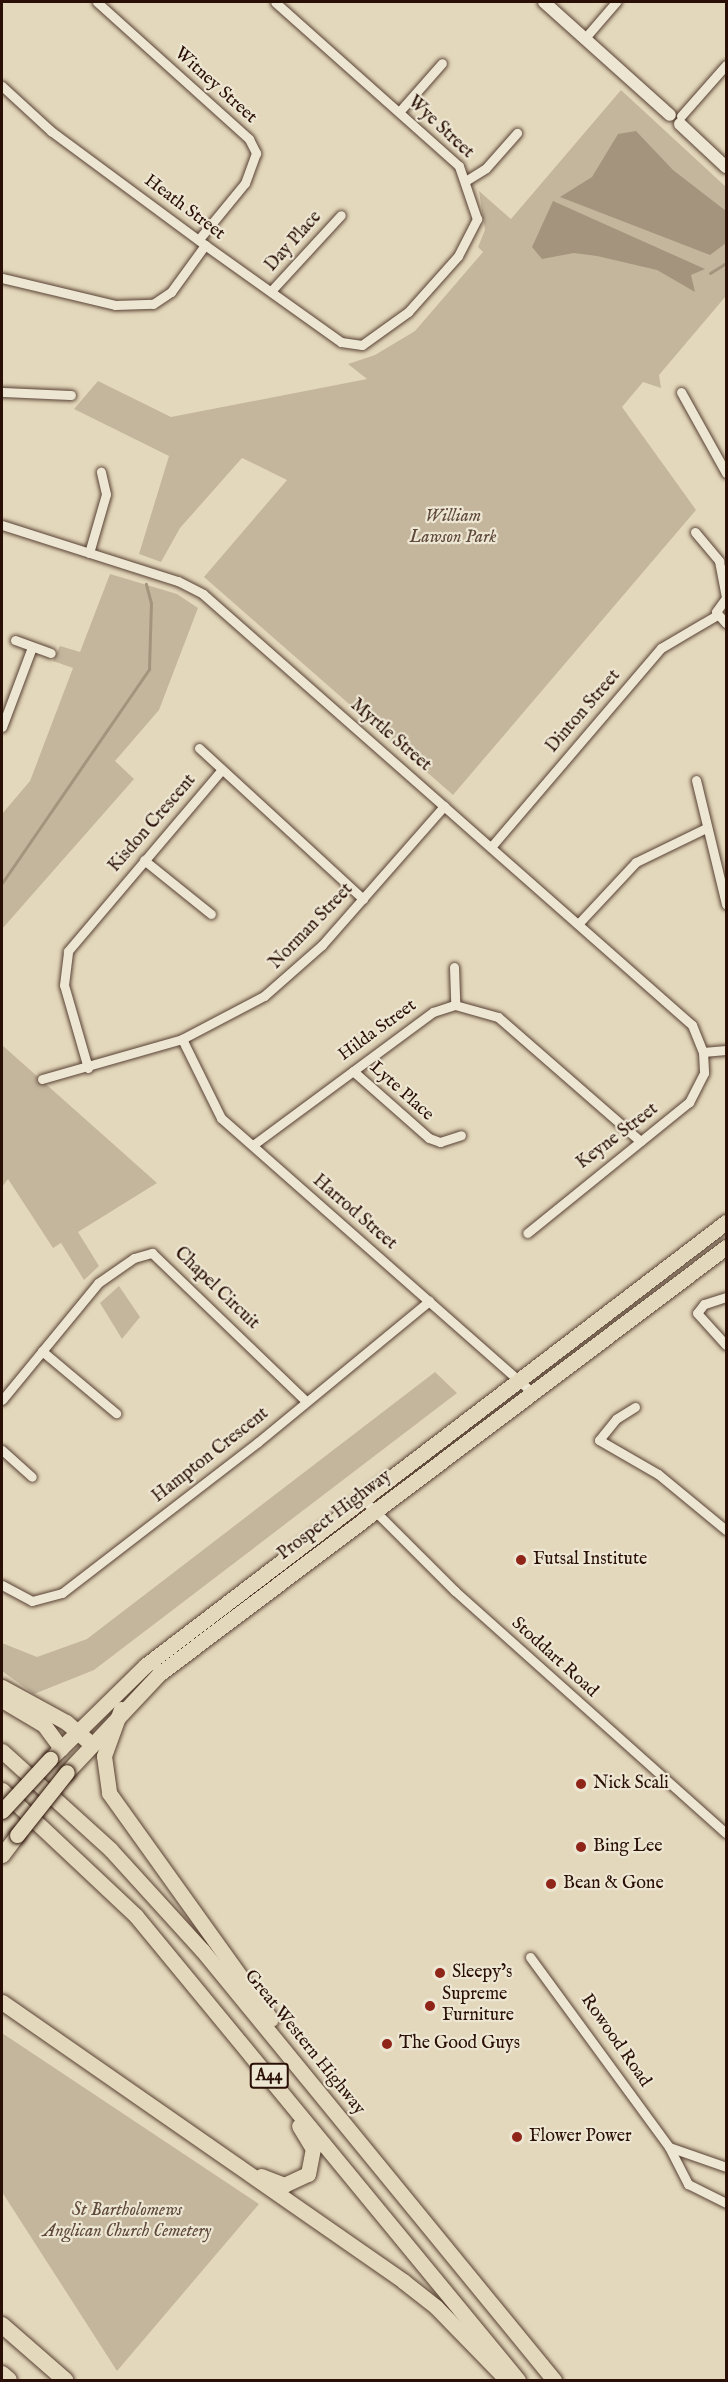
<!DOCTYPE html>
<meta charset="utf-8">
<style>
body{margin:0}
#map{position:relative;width:728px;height:2382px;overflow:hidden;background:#e4d8bc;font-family:"IM FELL English",serif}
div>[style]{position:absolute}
.green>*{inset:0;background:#c4b69d}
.water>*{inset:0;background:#a4947e}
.stream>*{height:3px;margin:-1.5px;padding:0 1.5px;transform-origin:1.5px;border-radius:1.5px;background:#a4947e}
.roads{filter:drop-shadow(0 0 2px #584133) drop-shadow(0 0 2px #584133)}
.minor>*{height:9px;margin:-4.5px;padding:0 4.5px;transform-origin:4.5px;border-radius:4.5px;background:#ede6d3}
.tertiary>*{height:12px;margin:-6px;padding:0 6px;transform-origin:6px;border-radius:6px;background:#ede6d3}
.primary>*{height:15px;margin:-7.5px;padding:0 7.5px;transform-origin:7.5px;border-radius:7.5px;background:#e4d8bc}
.trunk>*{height:15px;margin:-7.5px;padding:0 7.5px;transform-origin:7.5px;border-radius:7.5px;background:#e4d8bc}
.motorway>*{height:16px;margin:-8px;padding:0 8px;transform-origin:8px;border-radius:8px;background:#e4d8bc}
.bridges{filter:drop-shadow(0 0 2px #290f05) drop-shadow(0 0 2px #290f05)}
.primary-bridge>*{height:15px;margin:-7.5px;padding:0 7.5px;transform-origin:7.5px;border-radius:7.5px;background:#e4d8bc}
.dots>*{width:16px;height:16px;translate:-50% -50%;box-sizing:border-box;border:3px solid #ede6d3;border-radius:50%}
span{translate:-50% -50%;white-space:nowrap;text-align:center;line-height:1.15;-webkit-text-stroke:4.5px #ede6d3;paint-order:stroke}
.shield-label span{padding:2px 4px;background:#ede6d3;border:2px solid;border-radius:4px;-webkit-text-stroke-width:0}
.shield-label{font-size:16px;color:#290f05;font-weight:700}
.street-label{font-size:18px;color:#290f05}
.park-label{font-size:18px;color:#5f493a;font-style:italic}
.poi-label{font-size:18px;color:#290f05}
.left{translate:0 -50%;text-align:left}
.frame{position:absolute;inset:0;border:3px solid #290f05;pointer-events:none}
</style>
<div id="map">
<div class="green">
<i style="clip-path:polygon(621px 90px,726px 187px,726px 296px,659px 375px,661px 388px,643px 382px,622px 407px,696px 510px,453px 795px,204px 577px,287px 480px,242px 458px,180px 528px,161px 562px,139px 554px,169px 456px,74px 409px,98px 381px,171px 417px,367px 379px,348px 364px,375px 355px,415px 331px,483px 252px,478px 247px,485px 230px,479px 191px,511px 219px)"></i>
<i style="clip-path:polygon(110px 574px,177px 594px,198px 608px,159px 710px,115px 761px,134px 779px,2px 929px,2px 814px,30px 781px,73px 668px,53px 661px,60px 646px,80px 652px)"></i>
<i style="clip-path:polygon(2px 1045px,157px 1183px,78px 1232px,99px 1266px,84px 1280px,61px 1243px,53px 1248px,8px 1179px,2px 1187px)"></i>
<i style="clip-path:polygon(119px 1286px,140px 1317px,122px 1339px,100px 1303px)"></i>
<i style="clip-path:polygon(435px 1372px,457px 1393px,94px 1670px,34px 1694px,2px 1671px,2px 1643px,37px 1657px,87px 1639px)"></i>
<i style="clip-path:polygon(2px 2033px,259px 2204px,117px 2371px,2px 2192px)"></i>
</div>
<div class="water">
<i style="clip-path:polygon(636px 131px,673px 170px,726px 211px,726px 243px,710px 255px,560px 197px,592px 177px,618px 134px)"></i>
<i style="clip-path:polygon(553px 201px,705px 269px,691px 275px,695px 292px,657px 270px,597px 256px,574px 253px,542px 259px,532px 247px)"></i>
</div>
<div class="stream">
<i style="left:710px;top:273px;width:19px;rotate:-32deg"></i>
<i style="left:2px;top:883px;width:260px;rotate:-55.5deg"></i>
<i style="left:149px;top:669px;width:66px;rotate:-88.3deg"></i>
<i style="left:151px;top:603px;width:20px;rotate:-105deg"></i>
</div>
<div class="roads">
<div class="minor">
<i style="left:97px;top:2px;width:205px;rotate:42deg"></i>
<i style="left:249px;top:139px;width:16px;rotate:63deg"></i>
<i style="left:256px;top:153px;width:32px;rotate:110deg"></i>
<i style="left:245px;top:183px;width:71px;rotate:129.3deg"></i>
<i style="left:585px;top:38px;width:48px;rotate:-49.3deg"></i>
<i style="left:2px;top:86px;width:67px;rotate:42.6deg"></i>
<i style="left:51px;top:131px;width:192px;rotate:36.5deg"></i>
<i style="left:205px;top:245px;width:167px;rotate:35.5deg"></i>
<i style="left:341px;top:342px;width:21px;rotate:8deg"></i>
<i style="left:362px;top:345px;width:57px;rotate:-35.7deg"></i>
<i style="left:408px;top:312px;width:75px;rotate:-48.2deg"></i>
<i style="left:458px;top:256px;width:42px;rotate:-62.8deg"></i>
<i style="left:477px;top:219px;width:56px;rotate:-108.8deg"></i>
<i style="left:459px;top:166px;width:246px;rotate:-138.3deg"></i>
<i style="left:399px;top:112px;width:65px;rotate:-48.7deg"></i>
<i style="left:681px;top:116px;width:68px;rotate:-48.6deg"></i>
<i style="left:467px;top:180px;width:22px;rotate:-32deg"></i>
<i style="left:486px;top:168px;width:47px;rotate:-48.5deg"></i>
<i style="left:2px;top:278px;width:116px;rotate:13.4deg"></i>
<i style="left:115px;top:305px;width:38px;rotate:-2deg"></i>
<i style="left:153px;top:304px;width:22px;rotate:-34deg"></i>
<i style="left:171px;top:292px;width:58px;rotate:-54.1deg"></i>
<i style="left:271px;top:291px;width:103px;rotate:-47.4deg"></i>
<i style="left:2px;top:392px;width:69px;rotate:2.5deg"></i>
<i style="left:681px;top:392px;width:93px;rotate:60.9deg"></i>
<i style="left:2px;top:525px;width:185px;rotate:17.7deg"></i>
<i style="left:178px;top:581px;width:28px;rotate:27deg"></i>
<i style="left:203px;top:594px;width:652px;rotate:41.39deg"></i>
<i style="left:692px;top:1025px;width:29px;rotate:68deg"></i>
<i style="left:703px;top:1052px;width:21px;rotate:87deg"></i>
<i style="left:704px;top:1073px;width:33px;rotate:117deg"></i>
<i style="left:689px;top:1102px;width:208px;rotate:141deg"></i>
<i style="left:695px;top:532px;width:38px;rotate:50deg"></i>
<i style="left:719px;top:561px;width:38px;rotate:79deg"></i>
<i style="left:89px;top:553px;width:61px;rotate:-73.9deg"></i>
<i style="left:106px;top:494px;width:23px;rotate:-103deg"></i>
<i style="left:726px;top:598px;width:17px;rotate:126deg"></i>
<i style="left:716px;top:612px;width:15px;rotate:48deg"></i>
<i style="left:15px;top:640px;width:38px;rotate:20deg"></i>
<i style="left:2px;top:727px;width:85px;rotate:-69.4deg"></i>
<i style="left:199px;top:748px;width:223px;rotate:42.6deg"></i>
<i style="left:696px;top:780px;width:128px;rotate:76.4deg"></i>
<i style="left:491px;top:847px;width:262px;rotate:-49.5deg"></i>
<i style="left:661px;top:648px;width:65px;rotate:-30.5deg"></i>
<i style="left:144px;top:860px;width:86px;rotate:38.9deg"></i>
<i style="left:578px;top:924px;width:85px;rotate:-46.9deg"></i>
<i style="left:636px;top:862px;width:78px;rotate:-25.9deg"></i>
<i style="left:454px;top:967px;width:38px;rotate:88deg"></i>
<i style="left:182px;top:1039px;width:88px;rotate:63.7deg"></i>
<i style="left:221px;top:1118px;width:413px;rotate:41.4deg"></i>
<i style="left:703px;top:1052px;width:23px;rotate:-5deg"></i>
<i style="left:88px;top:1068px;width:86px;rotate:-106.1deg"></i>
<i style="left:64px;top:985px;width:34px;rotate:-83deg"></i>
<i style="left:68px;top:951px;width:235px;rotate:-49.7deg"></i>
<i style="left:353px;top:1071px;width:101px;rotate:41.4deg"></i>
<i style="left:429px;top:1138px;width:12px;rotate:20deg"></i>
<i style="left:440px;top:1142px;width:22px;rotate:-18deg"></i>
<i style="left:42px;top:1079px;width:146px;rotate:-15.9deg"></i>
<i style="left:182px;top:1039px;width:93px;rotate:-27.7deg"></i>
<i style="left:264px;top:996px;width:77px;rotate:-41.3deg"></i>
<i style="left:322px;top:945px;width:185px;rotate:-48.7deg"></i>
<i style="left:253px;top:1145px;width:224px;rotate:-36.5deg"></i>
<i style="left:433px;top:1012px;width:23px;rotate:-18deg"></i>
<i style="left:455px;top:1005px;width:45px;rotate:15.6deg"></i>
<i style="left:498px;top:1017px;width:189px;rotate:41.1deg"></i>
<i style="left:726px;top:1297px;width:23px;rotate:162deg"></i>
<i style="left:704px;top:1304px;width:11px;rotate:128deg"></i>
<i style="left:697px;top:1313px;width:43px;rotate:47.8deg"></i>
<i style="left:42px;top:1351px;width:97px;rotate:40deg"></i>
<i style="left:2px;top:1400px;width:151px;rotate:-50.6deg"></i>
<i style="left:98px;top:1283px;width:44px;rotate:-34.8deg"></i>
<i style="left:134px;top:1258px;width:19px;rotate:-16deg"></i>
<i style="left:152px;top:1253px;width:212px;rotate:43.9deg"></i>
<i style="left:635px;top:1407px;width:22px;rotate:148deg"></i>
<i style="left:616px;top:1419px;width:27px;rotate:129deg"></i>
<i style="left:599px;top:1440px;width:68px;rotate:30deg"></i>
<i style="left:658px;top:1474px;width:88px;rotate:39.5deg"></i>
<i style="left:2px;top:1450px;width:40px;rotate:42deg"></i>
<i style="left:365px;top:1501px;width:127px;rotate:45deg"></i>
<i style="left:455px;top:1591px;width:363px;rotate:41.8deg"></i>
<i style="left:2px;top:1585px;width:34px;rotate:28deg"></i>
<i style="left:32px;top:1601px;width:31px;rotate:-15deg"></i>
<i style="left:62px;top:1593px;width:247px;rotate:-37.6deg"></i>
<i style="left:258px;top:1442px;width:222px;rotate:-39.5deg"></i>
<i style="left:530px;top:1957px;width:235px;rotate:53.8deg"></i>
<i style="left:669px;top:2147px;width:42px;rotate:62.8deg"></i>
<i style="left:688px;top:2184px;width:42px;rotate:26.6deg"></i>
<i style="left:669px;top:2147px;width:60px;rotate:19.3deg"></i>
</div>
<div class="tertiary">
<i style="left:544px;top:2px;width:169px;rotate:41.9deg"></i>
<i style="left:680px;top:124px;width:63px;rotate:43.1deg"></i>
</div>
<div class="primary">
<i style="left:52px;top:1757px;width:132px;rotate:-44.4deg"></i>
<i style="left:146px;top:1665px;width:730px;rotate:-37.37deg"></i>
<i style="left:67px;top:1772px;width:134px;rotate:-46.8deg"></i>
<i style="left:159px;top:1674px;width:710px;rotate:-36.98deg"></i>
<i style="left:2px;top:1855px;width:25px;rotate:-53deg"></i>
</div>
<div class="trunk">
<i style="left:2px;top:1687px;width:73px;rotate:28.7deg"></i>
<i style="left:66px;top:1722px;width:32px;rotate:41deg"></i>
<i style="left:2px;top:1700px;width:49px;rotate:30.8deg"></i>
<i style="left:44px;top:1725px;width:29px;rotate:54deg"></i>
<i style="left:121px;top:1709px;width:50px;rotate:109.9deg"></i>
<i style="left:104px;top:1756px;width:37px;rotate:82deg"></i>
<i style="left:109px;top:1793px;width:278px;rotate:54.4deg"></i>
<i style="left:2px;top:1751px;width:146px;rotate:42.2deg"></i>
<i style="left:110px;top:1849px;width:137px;rotate:47.7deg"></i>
<i style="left:202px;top:1950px;width:556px;rotate:50.7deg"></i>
<i style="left:2px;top:1790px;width:184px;rotate:43.2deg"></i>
<i style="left:136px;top:1916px;width:601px;rotate:50.54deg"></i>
<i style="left:2px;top:2002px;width:489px;rotate:34.8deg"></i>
<i style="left:403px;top:2281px;width:42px;rotate:38.2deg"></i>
<i style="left:436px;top:2307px;width:96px;rotate:45.8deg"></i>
<i style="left:261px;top:2176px;width:25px;rotate:21deg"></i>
<i style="left:284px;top:2185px;width:26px;rotate:-25deg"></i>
<i style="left:308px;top:2174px;width:25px;rotate:-79deg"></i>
<i style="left:313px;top:2149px;width:27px;rotate:-121deg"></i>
</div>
<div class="motorway">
<i style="left:2px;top:2325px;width:84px;rotate:41.1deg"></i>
<i style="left:2px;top:2374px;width:9px;rotate:41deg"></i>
</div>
</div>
<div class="bridges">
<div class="primary-bridge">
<i style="left:2px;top:1811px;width:71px;rotate:-47.3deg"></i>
<i style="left:17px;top:1835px;width:80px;rotate:-51.6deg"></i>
</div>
</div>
<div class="dots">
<i style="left:521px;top:1560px;background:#8f2418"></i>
<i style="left:581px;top:1784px;background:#8f2418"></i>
<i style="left:581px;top:1847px;background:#8f2418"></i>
<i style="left:551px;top:1884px;background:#8f2418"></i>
<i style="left:440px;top:1973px;background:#8f2418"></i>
<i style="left:430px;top:2006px;background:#8f2418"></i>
<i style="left:387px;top:2044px;background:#8f2418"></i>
<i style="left:517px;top:2137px;background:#8f2418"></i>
</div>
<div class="shield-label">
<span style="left:269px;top:2076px">A44</span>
</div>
<div class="street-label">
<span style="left:215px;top:86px;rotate:42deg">Witney Street</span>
<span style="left:440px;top:128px;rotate:43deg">Wye Street</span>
<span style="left:184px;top:208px;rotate:37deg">Heath Street</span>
<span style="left:294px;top:242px;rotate:-48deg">Day Place</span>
<span style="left:584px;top:712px;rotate:-49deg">Dinton Street</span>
<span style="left:390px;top:736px;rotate:41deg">Myrtle Street</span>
<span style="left:153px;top:824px;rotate:-49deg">Kisdon Crescent</span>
<span style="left:312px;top:927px;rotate:-46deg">Norman Street</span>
<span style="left:378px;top:1031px;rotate:-36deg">Hilda Street</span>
<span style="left:401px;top:1092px;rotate:42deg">Lyte Place</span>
<span style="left:618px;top:1137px;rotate:-37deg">Keyne Street</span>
<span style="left:354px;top:1213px;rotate:41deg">Harrod Street</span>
<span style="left:216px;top:1289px;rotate:44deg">Chapel Circuit</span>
<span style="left:211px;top:1456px;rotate:-38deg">Hampton Crescent</span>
<span style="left:335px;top:1516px;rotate:-37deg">Prospect Highway</span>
<span style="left:554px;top:1658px;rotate:42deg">Stoddart Road</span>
<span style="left:615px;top:2041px;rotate:55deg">Rowood Road</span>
<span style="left:304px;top:2043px;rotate:51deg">Great Western Highway</span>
</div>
<div class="park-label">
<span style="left:453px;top:528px">William<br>Lawson Park</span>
<span style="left:127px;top:2222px">St Bartholomews<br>Anglican Church Cemetery</span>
</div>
<div class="poi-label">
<span class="left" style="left:533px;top:1560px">Futsal Institute</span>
<span class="left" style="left:593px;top:1784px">Nick Scali</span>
<span class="left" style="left:593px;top:1847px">Bing Lee</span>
<span class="left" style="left:563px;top:1884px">Bean &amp; Gone</span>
<span class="left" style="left:452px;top:1973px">Sleepy’s</span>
<span class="left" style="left:442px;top:2006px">Supreme<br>Furniture</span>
<span class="left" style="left:399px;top:2044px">The Good Guys</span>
<span class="left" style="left:529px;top:2137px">Flower Power</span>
</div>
<div class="frame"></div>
</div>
